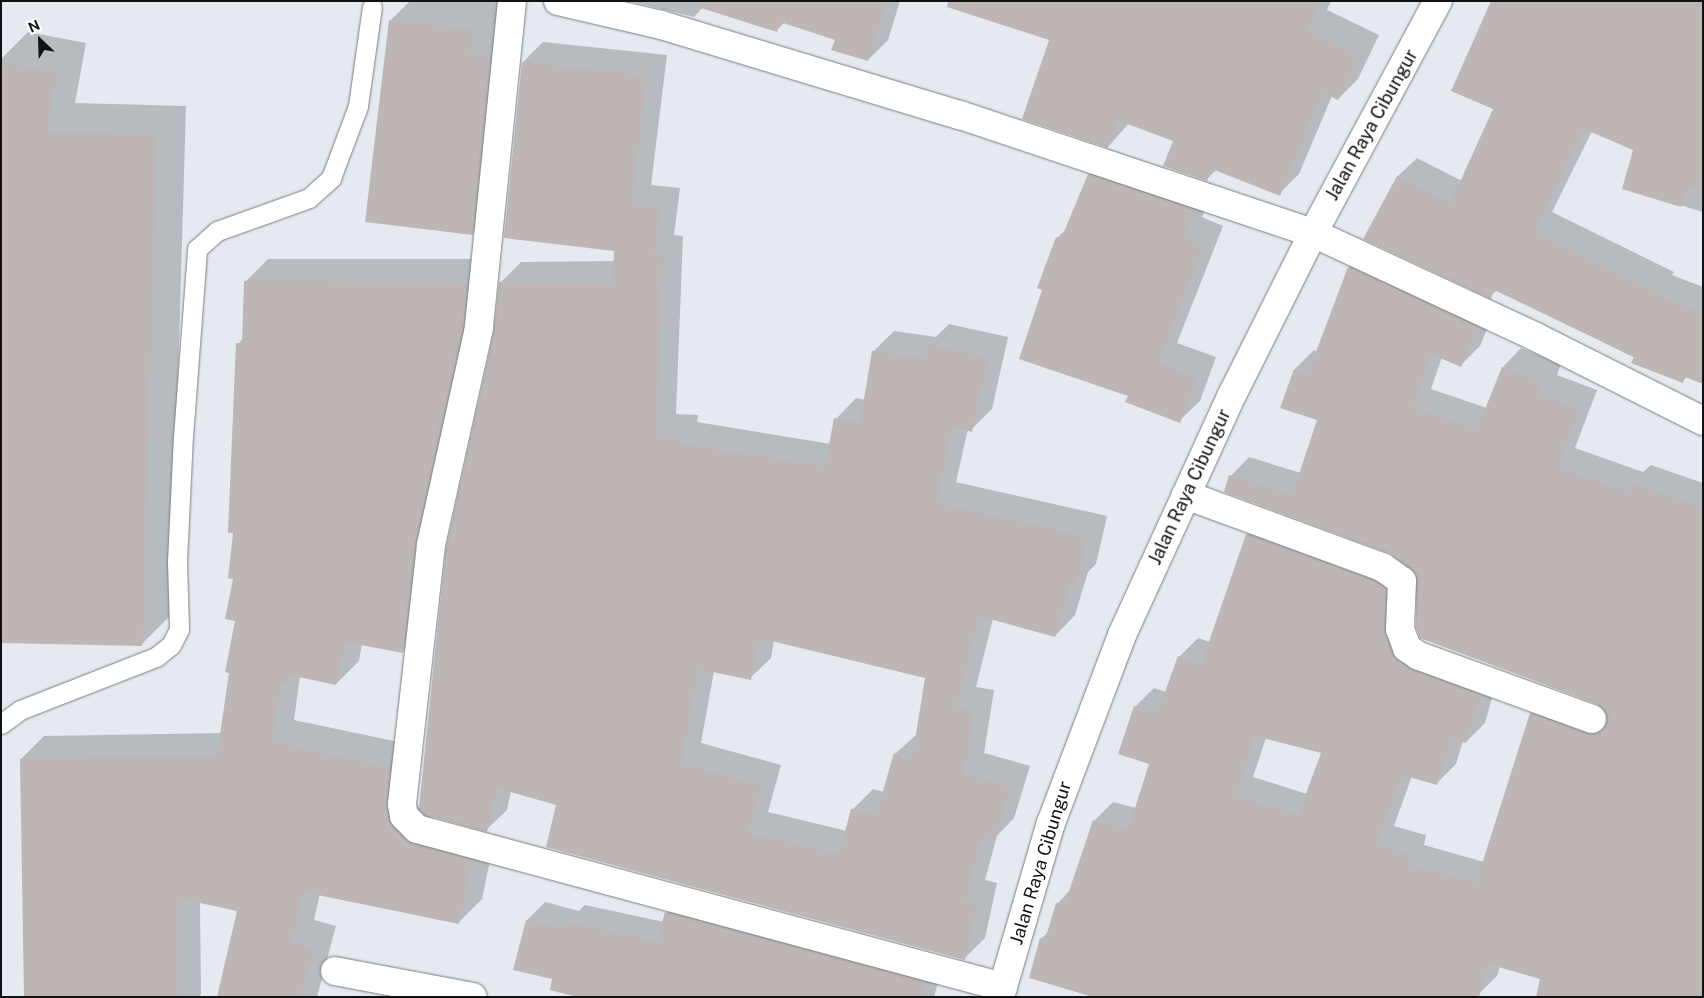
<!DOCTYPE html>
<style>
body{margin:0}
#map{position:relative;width:1704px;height:998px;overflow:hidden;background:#e4eaef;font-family:"Public Sans",sans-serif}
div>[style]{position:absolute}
.shadow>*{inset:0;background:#0003}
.building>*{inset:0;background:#beb6b5}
.roads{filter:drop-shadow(0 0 1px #787d82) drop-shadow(0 0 1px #787d82)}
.service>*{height:19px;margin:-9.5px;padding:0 9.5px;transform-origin:9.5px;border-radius:9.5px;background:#fff}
.minor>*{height:28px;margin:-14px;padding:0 14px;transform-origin:14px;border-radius:14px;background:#fff}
.trunk>*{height:28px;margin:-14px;padding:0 14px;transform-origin:14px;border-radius:14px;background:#fff}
span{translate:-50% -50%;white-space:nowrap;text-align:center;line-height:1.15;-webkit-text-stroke:4.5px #fff;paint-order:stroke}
.street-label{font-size:18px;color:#0f1112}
.frame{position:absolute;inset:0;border:2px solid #0f1112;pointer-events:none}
.north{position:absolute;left:15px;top:15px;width:50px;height:50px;-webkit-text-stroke:4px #fff;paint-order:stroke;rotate:336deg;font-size:14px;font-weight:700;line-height:20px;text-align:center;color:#0f1112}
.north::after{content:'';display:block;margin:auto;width:18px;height:22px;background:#0f1112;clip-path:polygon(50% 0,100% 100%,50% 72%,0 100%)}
</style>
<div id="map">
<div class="shadow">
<i style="clip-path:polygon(410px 1px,502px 1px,502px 203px,472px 233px,390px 21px)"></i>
<i style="clip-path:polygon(629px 1px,900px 1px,888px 40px,868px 60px,836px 39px,785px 22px,776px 31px,703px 7px,694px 17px)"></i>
<i style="clip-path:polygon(987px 1px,1331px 1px,1327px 10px,1379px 35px,1358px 79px,1338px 99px,1332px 96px,1299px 174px,1279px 194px,1217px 169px,1206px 180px,1175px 140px,1129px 123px,1108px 147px,1051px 39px)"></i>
<i style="clip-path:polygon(1703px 1px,1703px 212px,1623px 188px,1635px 150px,1592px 131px,1552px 212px,1674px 272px,1672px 275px,1703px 287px,1703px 383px,1687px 377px,1682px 381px,1497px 290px,1490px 297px,1365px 238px,1398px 176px,1417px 158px,1462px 181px,1495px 109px)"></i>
<i style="clip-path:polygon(28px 32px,86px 43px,75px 103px,186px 106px,171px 615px,141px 645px,1px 641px,1px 59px)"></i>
<i style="clip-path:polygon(evenodd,543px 42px,667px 55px,651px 185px,680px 188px,674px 235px,683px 236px,676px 414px,698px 415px,697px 422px,831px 444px,836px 419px,856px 398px,865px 400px,873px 352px,894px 331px,936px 337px,949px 324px,1008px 337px,992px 409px,971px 430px,968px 429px,956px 482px,1107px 516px,1096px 564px,1088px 572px,1075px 615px,1055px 636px,993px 619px,976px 687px,994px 690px,984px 753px,1030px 766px,1014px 818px,997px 836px,985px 880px,997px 883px,985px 938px,964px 959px,558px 804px,511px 791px,507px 810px,486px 830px,428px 814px,436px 822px,495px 837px,482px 899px,459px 922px,320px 894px,314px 920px,336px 926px,317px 997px,218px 997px,239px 910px,200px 902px,201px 994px,199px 997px,25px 997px,21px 759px,44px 736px,222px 733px,237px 620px,234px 532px,238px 344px,243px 338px,245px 282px,268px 259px,490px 259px,426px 628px,403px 651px,362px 644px,359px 661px,336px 684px,300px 676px,294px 720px,413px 745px,416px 804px,420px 808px,501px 282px,521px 262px,615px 261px,616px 250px,523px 62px,543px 42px,774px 640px,926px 677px,917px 734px,895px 754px,884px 792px,873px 789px,852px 810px,847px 831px,768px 812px,781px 765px,701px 743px,714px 671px,750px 678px,771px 658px,774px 640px)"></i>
<i style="clip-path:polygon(1109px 154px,1214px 189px,1202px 217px,1223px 226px,1177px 343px,1216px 357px,1200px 401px,1179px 421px,1129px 395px,1044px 289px,1057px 238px,1066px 229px,1089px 175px)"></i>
<i style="clip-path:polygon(evenodd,1368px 249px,1496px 308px,1480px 346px,1461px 365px,1442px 357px,1431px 389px,1487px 408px,1503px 367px,1521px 348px,1561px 364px,1557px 375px,1597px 390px,1575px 448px,1643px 472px,1651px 465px,1703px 483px,1703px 997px,1542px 978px,1500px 966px,1497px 976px,1478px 995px,1105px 997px,1041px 939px,1048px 932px,1057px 904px,1070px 890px,1094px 821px,1113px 802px,1136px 808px,1150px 763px,1135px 707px,1154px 688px,1166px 692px,1179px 657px,1198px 638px,1210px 642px,1247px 534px,1266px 516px,1394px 562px,1404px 615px,1417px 642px,1498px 676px,1485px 723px,1466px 742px,1463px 741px,1456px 764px,1437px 783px,1412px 776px,1394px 826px,1426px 835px,1424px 845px,1484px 862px,1531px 714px,1550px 695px,1607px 715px,1605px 709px,1392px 553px,1231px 476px,1249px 457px,1301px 473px,1318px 419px,1295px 369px,1314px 350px,1318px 352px,1349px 267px,1368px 249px,1266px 738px,1322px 752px,1307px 794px,1253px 777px,1266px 738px)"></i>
<i style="clip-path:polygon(685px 895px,943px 964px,934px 997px,583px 997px,554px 978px,527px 920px,545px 902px,579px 911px,585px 905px,664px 922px,667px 913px)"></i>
</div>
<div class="building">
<i style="clip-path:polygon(699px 1px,887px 1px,868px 61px,831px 50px,835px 40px,780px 22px,777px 32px,698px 7px)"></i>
<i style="clip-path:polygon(948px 1px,1320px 1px,1308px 31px,1360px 55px,1338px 100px,1322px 92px,1280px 196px,1212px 169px,1207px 181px,1163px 166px,1173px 141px,1117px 120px,1108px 148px,1022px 119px,1049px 40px,947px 7px)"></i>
<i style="clip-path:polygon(1491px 1px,1703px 1px,1703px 191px,1687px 187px,1681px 207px,1622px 189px,1633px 150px,1584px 129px,1534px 231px,1656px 292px,1655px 294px,1703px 313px,1703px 384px,1685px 377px,1683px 383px,1631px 363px,1634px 357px,1494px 290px,1491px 299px,1363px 239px,1397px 176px,1450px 204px,1493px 109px,1451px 91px)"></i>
<i style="clip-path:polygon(389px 20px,473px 30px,470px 55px,491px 58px,473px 235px,365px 222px)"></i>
<i style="clip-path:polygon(1px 62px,57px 72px,46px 132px,157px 135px,142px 646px,1px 643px)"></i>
<i style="clip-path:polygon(evenodd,522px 62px,647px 76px,631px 205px,660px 209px,654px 256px,663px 256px,656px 434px,678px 435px,677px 443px,825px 467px,834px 418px,860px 423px,872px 351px,924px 358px,927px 344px,988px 358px,972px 432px,952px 427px,936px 503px,1087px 537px,1076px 586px,1070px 584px,1055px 637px,979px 616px,956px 708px,974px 711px,964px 774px,1010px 787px,994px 840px,982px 836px,965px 901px,977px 904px,965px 960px,546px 847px,556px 805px,497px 788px,487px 832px,425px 815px,419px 808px,446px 548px,494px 331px,499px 282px,613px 282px,614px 251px,504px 238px,522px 62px,759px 638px,925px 678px,912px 759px,894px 753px,876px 815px,851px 809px,839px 854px,748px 833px,761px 785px,681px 764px,698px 669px,751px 680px,759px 638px)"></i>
<i style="clip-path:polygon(1088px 174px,1194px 210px,1183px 237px,1203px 246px,1158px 363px,1197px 378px,1180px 423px,1125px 402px,1128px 396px,1019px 359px,1042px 290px,1037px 288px,1056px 237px,1061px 239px)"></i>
<i style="clip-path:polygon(evenodd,1348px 267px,1478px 327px,1461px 367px,1431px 354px,1413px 408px,1477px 429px,1502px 367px,1543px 383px,1539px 394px,1579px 409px,1557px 467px,1628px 492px,1631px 483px,1703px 508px,1703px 997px,1536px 997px,1540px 979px,1488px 964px,1479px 997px,1093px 997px,1029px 978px,1040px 938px,1045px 940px,1056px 903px,1064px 906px,1093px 820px,1128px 830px,1149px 764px,1118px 754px,1134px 706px,1157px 714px,1178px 656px,1201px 665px,1246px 534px,1375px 581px,1386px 589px,1385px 634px,1398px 661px,1414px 671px,1480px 695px,1466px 743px,1451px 739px,1437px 785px,1402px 775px,1376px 845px,1408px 854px,1406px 864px,1476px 883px,1530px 713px,1587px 734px,1602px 731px,1606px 725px,1607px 716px,1597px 704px,1420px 638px,1416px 627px,1416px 575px,1391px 554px,1224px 492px,1229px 475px,1292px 495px,1317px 420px,1280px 408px,1294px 369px,1308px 373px,1348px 267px,1255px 736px,1321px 753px,1298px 815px,1235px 796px,1255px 736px)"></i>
<i style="clip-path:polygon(244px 281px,468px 282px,464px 326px,416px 542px,403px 653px,345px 642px,336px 685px,289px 675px,287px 684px,281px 682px,272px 742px,390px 768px,387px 806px,393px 827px,413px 844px,472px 860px,459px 924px,303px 892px,292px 943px,314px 949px,300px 997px,217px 997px,237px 911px,177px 898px,178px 997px,24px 997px,20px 759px,217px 755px,229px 673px,225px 672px,235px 621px,225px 619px,233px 579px,228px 578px,233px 533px,228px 533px,236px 343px,242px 343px)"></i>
<i style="clip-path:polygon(665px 912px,926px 982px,922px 997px,577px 997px,550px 990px,552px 979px,513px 970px,526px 920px,564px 929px,566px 922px,657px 942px)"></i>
</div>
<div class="roads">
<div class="service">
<i style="left:1px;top:724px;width:24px;rotate:-36deg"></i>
<i style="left:20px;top:710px;width:146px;rotate:-21.3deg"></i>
<i style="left:156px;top:657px;width:19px;rotate:-39deg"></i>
<i style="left:171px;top:645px;width:18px;rotate:-63deg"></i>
<i style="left:179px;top:629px;width:67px;rotate:-91.7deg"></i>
<i style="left:177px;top:562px;width:125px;rotate:-87.3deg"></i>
<i style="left:183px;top:437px;width:189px;rotate:-85.7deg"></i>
<i style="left:197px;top:249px;width:27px;rotate:-42deg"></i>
<i style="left:217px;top:231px;width:98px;rotate:-19.7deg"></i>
<i style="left:309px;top:198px;width:30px;rotate:-42deg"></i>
<i style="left:331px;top:178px;width:77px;rotate:-69.4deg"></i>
<i style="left:358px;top:106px;width:100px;rotate:-82deg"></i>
</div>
<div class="minor">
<i style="left:512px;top:1px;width:329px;rotate:95.8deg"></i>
<i style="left:479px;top:328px;width:222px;rotate:102.5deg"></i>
<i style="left:431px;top:545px;width:261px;rotate:96.4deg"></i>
<i style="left:402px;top:804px;width:12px;rotate:81deg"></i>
<i style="left:404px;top:816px;width:18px;rotate:45deg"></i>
<i style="left:417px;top:829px;width:607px;rotate:15.09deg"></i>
<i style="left:558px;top:1px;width:106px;rotate:13.1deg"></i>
<i style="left:661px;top:25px;width:312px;rotate:16.8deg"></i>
<i style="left:960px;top:115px;width:372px;rotate:18.5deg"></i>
<i style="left:1313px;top:233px;width:244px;rotate:25deg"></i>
<i style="left:1534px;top:336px;width:189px;rotate:26.7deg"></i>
<i style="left:1186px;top:495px;width:209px;rotate:20.2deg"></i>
<i style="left:1382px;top:567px;width:24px;rotate:35deg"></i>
<i style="left:1402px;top:581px;width:48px;rotate:92.4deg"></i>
<i style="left:1400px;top:629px;width:20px;rotate:70deg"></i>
<i style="left:1407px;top:648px;width:14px;rotate:34deg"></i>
<i style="left:1419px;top:656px;width:184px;rotate:20deg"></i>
<i style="left:335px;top:971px;width:140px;rotate:10.7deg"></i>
</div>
<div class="trunk">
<i style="left:1000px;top:997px;width:181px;rotate:-73.7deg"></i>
<i style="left:1051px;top:823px;width:201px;rotate:-69.3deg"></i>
<i style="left:1122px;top:635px;width:266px;rotate:-65.4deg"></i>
<i style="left:1233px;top:393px;width:179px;rotate:-63.4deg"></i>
<i style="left:1313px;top:233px;width:264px;rotate:-61.7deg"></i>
</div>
</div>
<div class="street-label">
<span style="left:1372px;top:125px;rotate:-61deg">Jalan Raya Cibungur</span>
<span style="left:1190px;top:487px;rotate:-65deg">Jalan Raya Cibungur</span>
<span style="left:1041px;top:863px;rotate:-73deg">Jalan Raya Cibungur</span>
</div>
<div class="frame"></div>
<div class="north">N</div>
</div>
